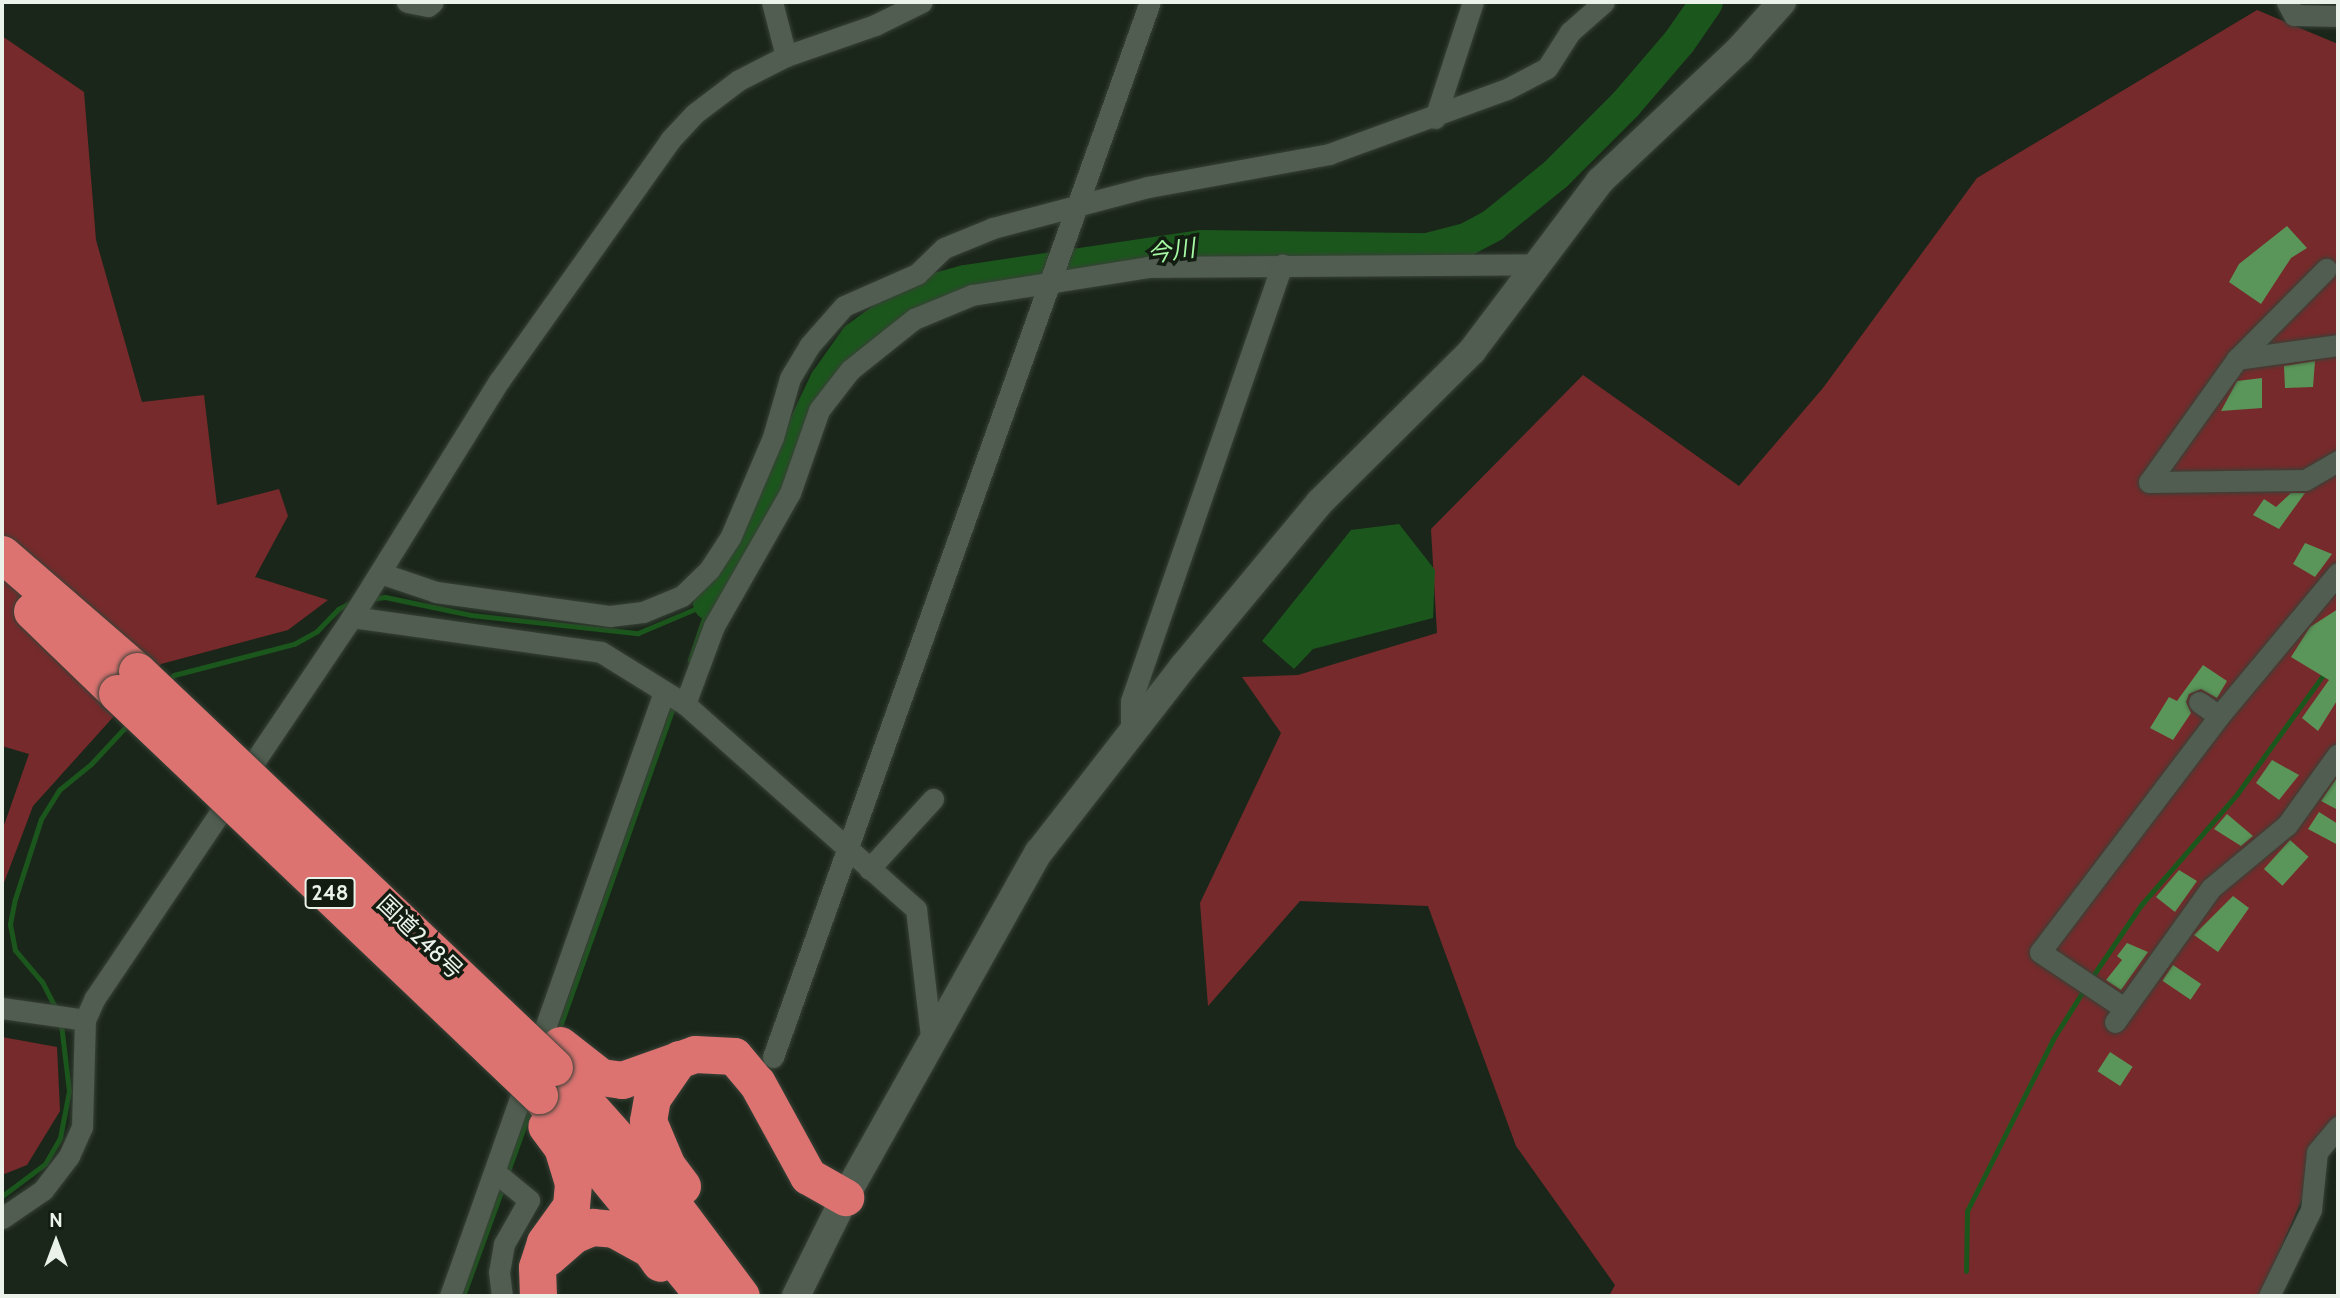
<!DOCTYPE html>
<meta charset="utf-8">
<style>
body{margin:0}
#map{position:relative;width:2340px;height:1298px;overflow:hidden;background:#1b261a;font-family:Cabin,"Noto Sans JP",sans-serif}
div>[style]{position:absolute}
.forest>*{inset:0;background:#772a2b}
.water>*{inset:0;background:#1b571c}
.stream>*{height:5px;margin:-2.5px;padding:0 2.5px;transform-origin:2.5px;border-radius:2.5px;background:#1b571c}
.river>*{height:33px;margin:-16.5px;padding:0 16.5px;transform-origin:16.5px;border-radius:16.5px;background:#1b571c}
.building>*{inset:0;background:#5a9659;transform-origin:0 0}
.roads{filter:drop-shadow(0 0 2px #384137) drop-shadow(0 0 2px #384137)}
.street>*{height:21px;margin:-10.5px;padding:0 10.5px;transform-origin:10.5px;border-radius:10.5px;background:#505d50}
.secondary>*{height:28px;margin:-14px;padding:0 14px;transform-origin:14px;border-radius:14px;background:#505d50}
.highway>*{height:37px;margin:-18.5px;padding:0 18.5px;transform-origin:18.5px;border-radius:18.5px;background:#dc7371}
.bridges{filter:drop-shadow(0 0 2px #384137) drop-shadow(0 0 2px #384137)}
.highway-bridge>*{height:37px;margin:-18.5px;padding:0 18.5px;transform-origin:18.5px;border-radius:18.5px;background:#dc7371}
span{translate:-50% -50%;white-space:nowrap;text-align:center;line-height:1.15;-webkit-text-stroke:7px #121c11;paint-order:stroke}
.shield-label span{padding:2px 5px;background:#121c11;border:2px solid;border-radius:5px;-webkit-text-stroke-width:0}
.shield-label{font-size:21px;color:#ebf2ea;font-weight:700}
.street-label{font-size:23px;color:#ebf2ea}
.water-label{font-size:24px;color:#a6f8a3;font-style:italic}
.frame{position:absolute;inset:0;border:4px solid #ebf2ea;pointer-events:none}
.north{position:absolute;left:21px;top:1207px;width:70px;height:70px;-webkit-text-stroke:5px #121c11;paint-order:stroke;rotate:0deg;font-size:19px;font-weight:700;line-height:28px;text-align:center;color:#ebf2ea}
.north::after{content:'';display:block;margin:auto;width:24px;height:32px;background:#ebf2ea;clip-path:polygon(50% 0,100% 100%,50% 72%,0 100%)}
</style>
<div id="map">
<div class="forest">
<i style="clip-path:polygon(2257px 10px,2338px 44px,2338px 1116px,2260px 1296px,1609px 1296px,1615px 1285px,1516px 1146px,1428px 906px,1300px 901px,1208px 1006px,1200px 903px,1281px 733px,1242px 677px,1298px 675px,1437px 633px,1431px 529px,1583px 375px,1739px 486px,1823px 388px,1977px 178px)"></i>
<i style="clip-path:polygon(2px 36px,84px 92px,96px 240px,142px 402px,204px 395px,217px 505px,279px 489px,288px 516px,255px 577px,328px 600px,288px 630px,161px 664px,33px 806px,2px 888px,2px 831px,29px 754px,2px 746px)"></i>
<i style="clip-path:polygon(2px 1037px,57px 1047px,60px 1111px,27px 1165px,2px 1175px)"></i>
</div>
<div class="water">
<i style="clip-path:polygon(1399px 524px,1435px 570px,1433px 618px,1313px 649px,1294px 669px,1262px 641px,1351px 530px)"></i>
</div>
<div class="stream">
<i style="left:369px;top:599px;width:16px;rotate:-7deg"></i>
<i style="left:385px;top:597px;width:88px;rotate:11.8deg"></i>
<i style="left:471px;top:615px;width:168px;rotate:6.2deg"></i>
<i style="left:638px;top:633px;width:77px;rotate:-22.9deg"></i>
<i style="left:690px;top:660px;width:60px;rotate:-71.6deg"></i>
<i style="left:168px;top:681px;width:8px;rotate:-45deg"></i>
<i style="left:174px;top:675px;width:124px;rotate:-14.5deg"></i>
<i style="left:294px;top:644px;width:26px;rotate:-29deg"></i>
<i style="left:317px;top:631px;width:30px;rotate:-46deg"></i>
<i style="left:338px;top:609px;width:20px;rotate:-27deg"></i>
<i style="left:2090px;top:980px;width:91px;rotate:-55.8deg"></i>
<i style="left:2141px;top:905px;width:147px;rotate:-49.1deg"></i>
<i style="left:2237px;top:794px;width:152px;rotate:-54.1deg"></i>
<i style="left:57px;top:1011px;width:33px;rotate:-117deg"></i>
<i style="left:42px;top:982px;width:42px;rotate:-130.2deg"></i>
<i style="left:15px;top:950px;width:26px;rotate:-101deg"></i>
<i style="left:10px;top:924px;width:25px;rotate:-79deg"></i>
<i style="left:15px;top:899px;width:84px;rotate:-72deg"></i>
<i style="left:41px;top:819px;width:34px;rotate:-58deg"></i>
<i style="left:59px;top:790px;width:41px;rotate:-39.1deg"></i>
<i style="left:91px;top:764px;width:57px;rotate:-47.1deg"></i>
<i style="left:558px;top:1032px;width:347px;rotate:-70.5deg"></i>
<i style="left:507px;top:1174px;width:71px;rotate:-70.3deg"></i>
<i style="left:2px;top:1196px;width:54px;rotate:-36.7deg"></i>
<i style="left:45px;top:1164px;width:30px;rotate:-60deg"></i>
<i style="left:60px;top:1138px;width:48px;rotate:-79.2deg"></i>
<i style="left:69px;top:1091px;width:67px;rotate:-96.8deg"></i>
<i style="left:1966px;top:1271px;width:60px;rotate:-89deg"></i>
<i style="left:1967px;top:1211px;width:192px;rotate:-63.4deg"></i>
<i style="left:2053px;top:1039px;width:60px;rotate:-57.9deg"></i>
<i style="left:463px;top:1296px;width:117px;rotate:-70deg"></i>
</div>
<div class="river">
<i style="left:709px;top:603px;width:52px;rotate:-53.6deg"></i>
<i style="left:740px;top:561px;width:200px;rotate:-64.6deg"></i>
<i style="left:826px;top:380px;width:52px;rotate:-54.5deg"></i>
<i style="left:856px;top:338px;width:72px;rotate:-36.6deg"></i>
<i style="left:914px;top:295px;width:53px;rotate:-15.4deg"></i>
<i style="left:965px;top:281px;width:240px;rotate:-8.4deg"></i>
<i style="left:1202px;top:246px;width:225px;rotate:0.8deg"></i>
<i style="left:1427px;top:249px;width:40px;rotate:-14.4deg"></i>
<i style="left:1466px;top:239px;width:30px;rotate:-28deg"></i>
<i style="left:1492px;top:225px;width:81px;rotate:-39deg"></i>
<i style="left:1555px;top:174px;width:99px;rotate:-45deg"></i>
<i style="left:1625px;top:104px;width:83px;rotate:-49.4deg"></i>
<i style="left:1679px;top:41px;width:47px;rotate:-55.3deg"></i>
</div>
<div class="building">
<i style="clip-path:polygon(2287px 226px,2307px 248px,2291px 258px,2261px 304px,2229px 282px,2239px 264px)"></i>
<i style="clip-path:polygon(2315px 361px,2313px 387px,2285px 388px,2284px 366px)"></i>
<i style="clip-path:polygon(2262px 378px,2262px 408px,2221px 411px,2237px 381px)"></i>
<i style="clip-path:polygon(2291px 493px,2305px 493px,2279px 529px,2253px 515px,2264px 499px,2276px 507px)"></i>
<i style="clip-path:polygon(2305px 543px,2332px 554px,2315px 577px,2293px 564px)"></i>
<i style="clip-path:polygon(2338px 609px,2338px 699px,2318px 731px,2302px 718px,2329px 680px,2291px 657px,2310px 627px)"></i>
<i style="clip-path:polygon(2203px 665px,2227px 681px,2217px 698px,2201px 689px,2189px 694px,2186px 702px,2191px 713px,2173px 740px,2150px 728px,2169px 697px,2177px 701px)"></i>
<i style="clip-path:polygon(2272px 760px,2299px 775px,2279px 800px,2256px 783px)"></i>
<i style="clip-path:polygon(2338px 776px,2338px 810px,2321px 801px)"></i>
<i style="clip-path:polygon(2319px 812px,2338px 824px,2338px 845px,2308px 829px)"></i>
<i style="clip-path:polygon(2227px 814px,2253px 836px,2241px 846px,2214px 829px)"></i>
<i style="left:2290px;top:840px;width:25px;height:39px;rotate:42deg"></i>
<i style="clip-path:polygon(2179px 870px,2197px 881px,2175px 912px,2156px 897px)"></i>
<i style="clip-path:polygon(2233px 896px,2249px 908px,2218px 952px,2194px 935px)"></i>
<i style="clip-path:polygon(2127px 943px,2148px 952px,2121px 990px,2106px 980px,2122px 960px,2117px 956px)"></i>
<i style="left:2173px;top:965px;width:34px;height:19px;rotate:34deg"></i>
<i style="left:2110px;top:1052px;width:27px;height:23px;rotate:33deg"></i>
</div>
<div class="roads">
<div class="street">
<i style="left:407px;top:2px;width:21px;rotate:11deg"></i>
<i style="left:428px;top:6px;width:6px;rotate:-39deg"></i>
<i style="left:772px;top:2px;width:56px;rotate:75.5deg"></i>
<i style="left:2287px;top:2px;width:15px;rotate:62deg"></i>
<i style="left:2294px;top:15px;width:44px;rotate:1.3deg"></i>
<i style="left:1435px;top:118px;width:122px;rotate:-71.9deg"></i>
<i style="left:2237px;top:359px;width:127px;rotate:-45.3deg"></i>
<i style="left:2149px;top:482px;width:151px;rotate:-54.4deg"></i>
<i style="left:2237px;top:359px;width:102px;rotate:-7.9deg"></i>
<i style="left:2149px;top:482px;width:156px;rotate:-0.7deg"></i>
<i style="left:2305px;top:480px;width:38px;rotate:-30deg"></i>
<i style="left:380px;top:573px;width:59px;rotate:18.7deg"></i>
<i style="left:436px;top:592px;width:176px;rotate:7.9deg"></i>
<i style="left:610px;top:616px;width:33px;rotate:-7deg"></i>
<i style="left:643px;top:612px;width:42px;rotate:-22.3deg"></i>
<i style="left:682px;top:596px;width:37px;rotate:-44deg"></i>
<i style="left:709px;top:570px;width:38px;rotate:-57deg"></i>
<i style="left:730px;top:538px;width:110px;rotate:-66.9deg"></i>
<i style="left:773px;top:437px;width:61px;rotate:-73.9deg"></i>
<i style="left:790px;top:378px;width:37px;rotate:-59deg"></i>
<i style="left:809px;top:346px;width:53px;rotate:-48.8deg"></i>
<i style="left:844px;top:306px;width:80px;rotate:-23.7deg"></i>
<i style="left:917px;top:274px;width:37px;rotate:-44deg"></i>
<i style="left:944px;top:248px;width:53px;rotate:-22.2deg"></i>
<i style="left:993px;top:228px;width:160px;rotate:-14.8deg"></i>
<i style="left:1148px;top:187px;width:184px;rotate:-10.3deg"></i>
<i style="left:1329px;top:154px;width:189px;rotate:-20.1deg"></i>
<i style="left:1507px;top:89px;width:45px;rotate:-27.7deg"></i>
<i style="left:1547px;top:68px;width:43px;rotate:-57.4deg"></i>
<i style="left:1570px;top:32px;width:45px;rotate:-41.4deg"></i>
<i style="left:352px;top:617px;width:251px;rotate:8deg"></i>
<i style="left:601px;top:652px;width:99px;rotate:31.8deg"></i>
<i style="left:685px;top:704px;width:309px;rotate:41.6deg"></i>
<i style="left:916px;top:909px;width:137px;rotate:83.3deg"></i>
<i style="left:2199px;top:702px;width:24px;rotate:35deg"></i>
<i style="left:685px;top:704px;width:83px;rotate:-69.6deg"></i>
<i style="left:714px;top:626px;width:153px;rotate:-60.3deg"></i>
<i style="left:790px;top:493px;width:88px;rotate:-70.7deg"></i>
<i style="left:819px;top:410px;width:51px;rotate:-52.2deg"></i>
<i style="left:850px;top:370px;width:82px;rotate:-38.6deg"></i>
<i style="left:914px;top:319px;width:63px;rotate:-22.5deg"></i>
<i style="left:972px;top:295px;width:178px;rotate:-9deg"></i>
<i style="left:1148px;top:267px;width:391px;rotate:-0.4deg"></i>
<i style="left:1131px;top:732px;width:31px;rotate:-90deg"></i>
<i style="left:1131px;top:701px;width:462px;rotate:-70.9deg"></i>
<i style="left:869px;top:869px;width:95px;rotate:-47.6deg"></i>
<i style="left:2px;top:1008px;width:84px;rotate:8.2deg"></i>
<i style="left:2124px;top:1008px;width:101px;rotate:-146.3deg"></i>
<i style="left:2040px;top:952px;width:296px;rotate:-52.8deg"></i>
<i style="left:2219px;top:716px;width:186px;rotate:-50.2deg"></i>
<i style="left:2115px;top:1022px;width:165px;rotate:-54.4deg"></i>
<i style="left:2211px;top:888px;width:99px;rotate:-39.7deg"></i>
<i style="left:2287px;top:825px;width:87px;rotate:-54.3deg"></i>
<i style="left:773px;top:1057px;width:1120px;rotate:-70.34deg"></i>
<i style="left:495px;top:1172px;width:44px;rotate:39.5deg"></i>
<i style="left:529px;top:1200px;width:51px;rotate:119.6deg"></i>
<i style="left:504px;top:1244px;width:28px;rotate:100deg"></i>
<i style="left:499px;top:1272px;width:24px;rotate:83deg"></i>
<i style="left:2px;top:1218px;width:50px;rotate:-34.3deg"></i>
<i style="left:43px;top:1190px;width:43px;rotate:-52.6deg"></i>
<i style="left:69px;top:1156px;width:32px;rotate:-66deg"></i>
<i style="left:82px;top:1127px;width:107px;rotate:-88.4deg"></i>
<i style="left:85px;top:1020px;width:24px;rotate:-66deg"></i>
<i style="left:95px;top:998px;width:460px;rotate:-56deg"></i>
<i style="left:352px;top:617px;width:278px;rotate:-58.1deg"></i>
<i style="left:499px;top:381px;width:296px;rotate:-54.6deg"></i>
<i style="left:670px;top:140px;width:35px;rotate:-47deg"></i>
<i style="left:694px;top:114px;width:56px;rotate:-37.1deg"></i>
<i style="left:739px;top:80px;width:53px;rotate:-27.1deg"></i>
<i style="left:786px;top:56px;width:94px;rotate:-19.2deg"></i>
<i style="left:875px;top:25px;width:52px;rotate:-26.1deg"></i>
<i style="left:450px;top:1296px;width:641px;rotate:-70.49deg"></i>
<i style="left:2269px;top:1296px;width:96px;rotate:-64deg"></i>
<i style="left:2311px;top:1210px;width:58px;rotate:-84.1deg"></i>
<i style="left:2317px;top:1152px;width:33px;rotate:-50deg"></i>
</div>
<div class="secondary">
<i style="left:796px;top:1296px;width:110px;rotate:-63.7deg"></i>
<i style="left:845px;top:1197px;width:396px;rotate:-60.7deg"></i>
<i style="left:1039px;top:852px;width:234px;rotate:-52.1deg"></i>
<i style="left:1183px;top:667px;width:214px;rotate:-50.3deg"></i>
<i style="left:1320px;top:502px;width:214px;rotate:-44.8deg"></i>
<i style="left:1472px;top:351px;width:213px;rotate:-53deg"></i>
<i style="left:1600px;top:181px;width:192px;rotate:-43.3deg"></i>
<i style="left:1740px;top:49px;width:63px;rotate:-48.2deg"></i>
</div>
<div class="highway">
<i style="left:2px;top:554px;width:179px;rotate:40.9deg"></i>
<i style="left:32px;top:611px;width:118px;rotate:44deg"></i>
<i style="left:560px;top:1045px;width:52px;rotate:38deg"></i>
<i style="left:601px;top:1077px;width:21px;rotate:8deg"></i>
<i style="left:622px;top:1080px;width:77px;rotate:-19.6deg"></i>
<i style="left:695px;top:1054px;width:39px;rotate:3deg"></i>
<i style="left:734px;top:1056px;width:35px;rotate:50deg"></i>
<i style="left:757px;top:1083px;width:106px;rotate:61.3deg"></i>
<i style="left:808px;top:1176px;width:43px;rotate:29.6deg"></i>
<i style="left:679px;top:1059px;width:47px;rotate:124.7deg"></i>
<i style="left:652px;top:1098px;width:23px;rotate:100deg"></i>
<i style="left:648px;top:1121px;width:49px;rotate:67.1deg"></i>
<i style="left:667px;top:1166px;width:25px;rotate:53deg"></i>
<i style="left:554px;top:1067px;width:149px;rotate:48.3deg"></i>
<i style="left:653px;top:1178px;width:147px;rotate:53.3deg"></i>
<i style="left:539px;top:1095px;width:260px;rotate:50.6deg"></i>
<i style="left:548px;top:1257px;width:33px;rotate:-41deg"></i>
<i style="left:573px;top:1235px;width:21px;rotate:-23deg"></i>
<i style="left:592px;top:1227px;width:22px;rotate:5deg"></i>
<i style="left:614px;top:1229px;width:41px;rotate:29.1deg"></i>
<i style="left:650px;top:1249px;width:17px;rotate:54deg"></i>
<i style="left:538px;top:1296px;width:29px;rotate:-92deg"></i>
<i style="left:537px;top:1267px;width:26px;rotate:-72deg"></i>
<i style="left:545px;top:1242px;width:44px;rotate:-54.2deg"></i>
<i style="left:571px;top:1206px;width:23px;rotate:-85deg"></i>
<i style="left:573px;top:1183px;width:38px;rotate:-107deg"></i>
<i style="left:562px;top:1147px;width:26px;rotate:-127deg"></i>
</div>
</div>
<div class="bridges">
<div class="highway-bridge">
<i style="left:137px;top:671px;width:575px;rotate:43.52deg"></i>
<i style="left:117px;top:693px;width:583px;rotate:43.61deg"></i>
</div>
</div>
<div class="shield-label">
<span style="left:330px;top:893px">248</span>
</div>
<div class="street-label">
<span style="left:420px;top:937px;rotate:44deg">国道248号</span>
</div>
<div class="water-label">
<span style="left:1171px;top:251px;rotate:-8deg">今川</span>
</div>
<div class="frame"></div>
<div class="north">N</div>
</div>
